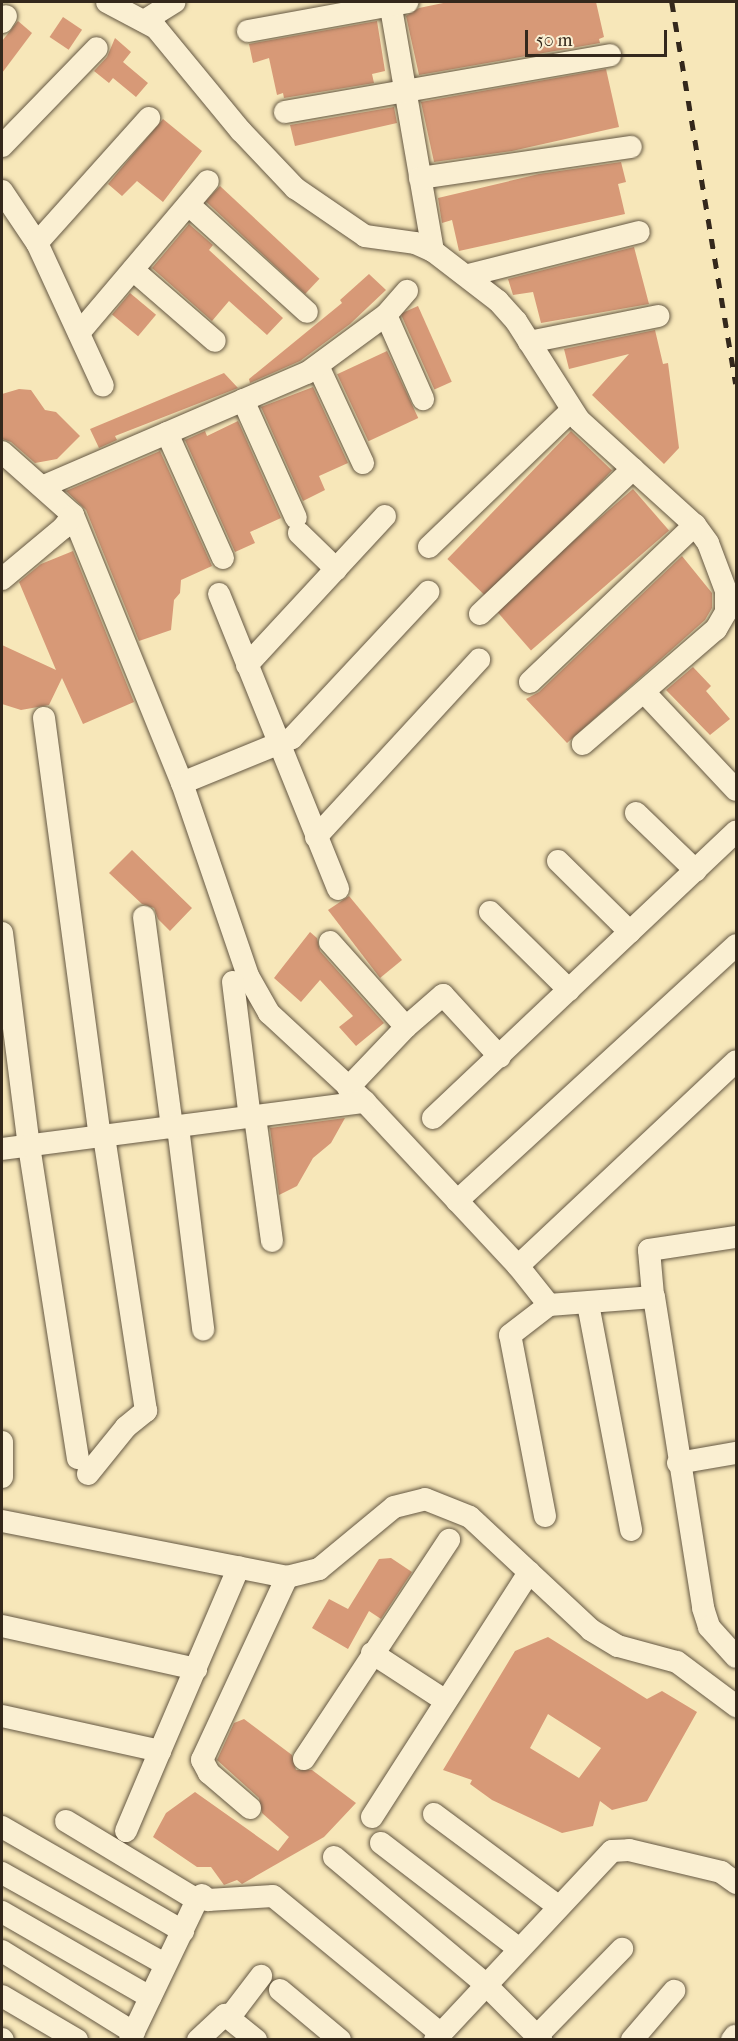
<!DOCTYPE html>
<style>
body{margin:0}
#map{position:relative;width:738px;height:2041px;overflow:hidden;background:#f7e7b9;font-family:"IM FELL French Canon",serif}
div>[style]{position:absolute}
.building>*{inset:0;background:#d79977;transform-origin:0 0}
.roads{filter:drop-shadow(0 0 2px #655843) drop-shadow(0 0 2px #655843)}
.street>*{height:22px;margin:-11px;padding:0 11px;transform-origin:11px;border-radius:11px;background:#faefd2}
.rail>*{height:4.5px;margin-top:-2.25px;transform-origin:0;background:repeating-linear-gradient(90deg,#34281c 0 10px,transparent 0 20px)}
span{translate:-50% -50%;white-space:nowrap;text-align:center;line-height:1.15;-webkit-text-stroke:4.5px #faefd2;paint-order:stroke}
.frame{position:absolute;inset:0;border:3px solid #34281c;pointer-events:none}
.scale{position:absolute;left:525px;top:30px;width:142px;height:27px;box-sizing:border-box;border:3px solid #34281c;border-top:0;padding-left:8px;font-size:18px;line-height:21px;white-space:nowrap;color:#34281c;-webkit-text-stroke:4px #faefd2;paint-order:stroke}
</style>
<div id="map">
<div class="building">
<i style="clip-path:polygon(448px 2px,596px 2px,604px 37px,599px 39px,600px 43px,419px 75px,406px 16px,419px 8px)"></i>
<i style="left:63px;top:17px;width:23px;height:24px;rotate:34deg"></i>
<i style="clip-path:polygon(18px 21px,32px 33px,2px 73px,2px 41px)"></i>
<i style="clip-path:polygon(377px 21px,385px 71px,372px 74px,374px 83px,284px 98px,283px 93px,277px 95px,269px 58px,253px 63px,249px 44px)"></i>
<i style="clip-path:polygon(115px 38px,131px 52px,123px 62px,148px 83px,136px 97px,113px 78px,109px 83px,94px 71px,107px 57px)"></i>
<i style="clip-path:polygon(606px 69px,619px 127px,512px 151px,434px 162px,421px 102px)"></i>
<i style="clip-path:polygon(394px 107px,397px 123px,295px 146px,290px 125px)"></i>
<i style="clip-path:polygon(163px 119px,202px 151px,163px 202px,137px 181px,122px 196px,108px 184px)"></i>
<i style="clip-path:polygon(621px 162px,626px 182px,618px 184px,625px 214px,459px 251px,452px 220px,442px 223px,438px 198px,539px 174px)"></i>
<i style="left:220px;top:186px;width:136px;height:21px;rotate:43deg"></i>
<i style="clip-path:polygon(189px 224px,213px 245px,209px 250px,283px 318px,267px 335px,229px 301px,212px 321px,152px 268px)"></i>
<i style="clip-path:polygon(634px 247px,649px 304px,541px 323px,533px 292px,513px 295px,508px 279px)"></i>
<i style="clip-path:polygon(369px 274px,386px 290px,350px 324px,300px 361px,250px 383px,249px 379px,342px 303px,340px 300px)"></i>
<i style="left:130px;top:293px;width:34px;height:28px;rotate:40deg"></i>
<i style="left:418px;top:306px;width:83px;height:19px;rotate:66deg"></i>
<i style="clip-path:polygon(655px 330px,663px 364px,668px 363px,679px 448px,664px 464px,592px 395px,629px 354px,569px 369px,564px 349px)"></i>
<i style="left:387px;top:351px;width:74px;height:55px;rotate:65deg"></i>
<i style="clip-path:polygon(224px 373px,238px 388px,115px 436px,117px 440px,99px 448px,90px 429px)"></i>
<i style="clip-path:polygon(313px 387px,348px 463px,319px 476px,325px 490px,303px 501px,261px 407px)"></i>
<i style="clip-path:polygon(19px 389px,31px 390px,45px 410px,56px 412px,80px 436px,57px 459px,35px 463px,11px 442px,2px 439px,2px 394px)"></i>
<i style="clip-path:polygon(238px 421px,281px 518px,250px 532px,255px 543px,235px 552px,185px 440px,205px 431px,207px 436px)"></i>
<i style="left:571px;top:431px;width:57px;height:178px;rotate:44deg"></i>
<i style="clip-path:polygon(160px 451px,212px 566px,181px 580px,180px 593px,174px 600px,171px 630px,139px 641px,86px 510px,66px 491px)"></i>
<i style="left:633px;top:489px;width:55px;height:183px;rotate:49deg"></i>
<i style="clip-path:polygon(73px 551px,134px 702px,83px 724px,62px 678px,49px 705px,21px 710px,2px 704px,2px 645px,56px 670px,19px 582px,41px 564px)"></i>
<i style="clip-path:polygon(682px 556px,712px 593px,712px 608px,705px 620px,567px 743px,526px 699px,539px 692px)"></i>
<i style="clip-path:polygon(693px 667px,711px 686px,706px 691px,730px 719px,710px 735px,666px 690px)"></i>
<i style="clip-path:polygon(132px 850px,192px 908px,170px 931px,158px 919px,154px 908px,142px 904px,109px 873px)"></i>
<i style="clip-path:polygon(349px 896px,402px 960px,380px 978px,328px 910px)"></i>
<i style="clip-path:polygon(310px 932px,317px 938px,320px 951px,384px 1023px,356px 1046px,339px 1027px,353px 1016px,320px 980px,301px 1002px,274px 978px)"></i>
<i style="clip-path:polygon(345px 1118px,331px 1143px,313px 1158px,297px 1186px,279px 1195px,270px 1128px)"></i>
<i style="clip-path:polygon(391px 1558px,412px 1572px,381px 1619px,369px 1611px,348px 1649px,312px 1628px,329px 1599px,348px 1609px,379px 1559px)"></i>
<i style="clip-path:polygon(evenodd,548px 1637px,647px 1699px,662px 1691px,697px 1712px,647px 1801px,612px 1810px,600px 1801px,593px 1826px,562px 1833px,492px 1800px,470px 1784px,472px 1780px,443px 1770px,515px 1651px,548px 1637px,548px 1714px,601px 1748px,579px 1778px,530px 1748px,548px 1714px)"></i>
<i style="clip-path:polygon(244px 1719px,292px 1755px,296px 1770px,312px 1770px,356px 1803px,324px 1837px,242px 1884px,237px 1880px,224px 1885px,211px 1867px,197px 1867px,153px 1837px,166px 1813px,195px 1792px,278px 1851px,289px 1837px,262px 1813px,259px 1798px,217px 1760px,234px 1723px)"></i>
</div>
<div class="roads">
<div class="street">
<i style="left:107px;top:2px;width:55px;rotate:28deg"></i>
<i style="left:156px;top:28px;width:134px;rotate:50.5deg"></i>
<i style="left:241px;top:131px;width:79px;rotate:46.5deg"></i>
<i style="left:295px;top:188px;width:85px;rotate:34.4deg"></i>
<i style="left:365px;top:236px;width:50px;rotate:8deg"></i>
<i style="left:415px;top:243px;width:20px;rotate:24deg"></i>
<i style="left:433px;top:251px;width:82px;rotate:37.6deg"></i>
<i style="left:498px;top:301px;width:27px;rotate:48deg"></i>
<i style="left:516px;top:321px;width:117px;rotate:57.5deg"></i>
<i style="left:579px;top:420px;width:156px;rotate:42.2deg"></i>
<i style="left:695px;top:525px;width:22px;rotate:54deg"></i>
<i style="left:708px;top:543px;width:51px;rotate:69.4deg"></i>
<i style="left:726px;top:591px;width:21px;rotate:90deg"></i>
<i style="left:726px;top:612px;width:20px;rotate:120deg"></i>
<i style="left:716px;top:629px;width:176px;rotate:139.2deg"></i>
<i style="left:390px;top:2px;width:253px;rotate:80.2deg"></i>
<i style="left:144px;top:21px;width:36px;rotate:-32deg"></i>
<i style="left:2px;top:22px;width:7px;rotate:-56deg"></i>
<i style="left:248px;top:31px;width:162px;rotate:-10.3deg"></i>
<i style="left:285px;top:112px;width:330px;rotate:-9.9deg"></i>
<i style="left:2px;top:146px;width:136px;rotate:-45.9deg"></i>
<i style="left:420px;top:178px;width:213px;rotate:-8.4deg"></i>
<i style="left:2px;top:191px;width:63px;rotate:56.1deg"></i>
<i style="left:37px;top:243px;width:157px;rotate:65.2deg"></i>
<i style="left:189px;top:205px;width:159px;rotate:42.2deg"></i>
<i style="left:37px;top:243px;width:168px;rotate:-48.1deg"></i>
<i style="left:133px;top:270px;width:108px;rotate:40.9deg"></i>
<i style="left:469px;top:275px;width:175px;rotate:-14.2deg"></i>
<i style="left:386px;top:315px;width:92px;rotate:66.2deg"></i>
<i style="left:79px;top:333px;width:199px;rotate:-49.7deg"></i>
<i style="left:529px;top:342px;width:132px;rotate:-11.4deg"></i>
<i style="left:318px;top:366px;width:107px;rotate:65.1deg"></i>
<i style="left:243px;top:400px;width:129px;rotate:65.8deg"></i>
<i style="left:167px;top:433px;width:137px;rotate:65.9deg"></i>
<i style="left:2px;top:452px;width:95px;rotate:41.6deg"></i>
<i style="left:73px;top:515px;width:289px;rotate:67.9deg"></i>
<i style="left:182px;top:783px;width:204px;rotate:71.1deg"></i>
<i style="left:248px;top:976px;width:43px;rotate:60.4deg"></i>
<i style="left:269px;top:1013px;width:131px;rotate:42.8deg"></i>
<i style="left:365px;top:1102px;width:224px;rotate:47deg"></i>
<i style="left:518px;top:1266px;width:50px;rotate:51.5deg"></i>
<i style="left:549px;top:1305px;width:105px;rotate:-4.4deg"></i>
<i style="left:654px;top:1297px;width:315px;rotate:81deg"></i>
<i style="left:703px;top:1608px;width:20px;rotate:72deg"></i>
<i style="left:709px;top:1627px;width:40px;rotate:48deg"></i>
<i style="left:44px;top:486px;width:286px;rotate:-23.3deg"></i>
<i style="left:307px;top:373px;width:98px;rotate:-36.3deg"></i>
<i style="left:386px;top:315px;width:32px;rotate:-49deg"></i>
<i style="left:299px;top:533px;width:52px;rotate:44.2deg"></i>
<i style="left:429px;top:547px;width:197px;rotate:-43.8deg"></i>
<i style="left:2px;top:579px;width:80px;rotate:-39.9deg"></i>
<i style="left:63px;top:528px;width:16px;rotate:-52deg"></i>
<i style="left:219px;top:594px;width:318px;rotate:68deg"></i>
<i style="left:480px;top:614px;width:211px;rotate:-43.5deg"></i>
<i style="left:247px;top:665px;width:203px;rotate:-47.2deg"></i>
<i style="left:530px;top:682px;width:228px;rotate:-43.6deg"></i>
<i style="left:644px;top:692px;width:134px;rotate:46.8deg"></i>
<i style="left:44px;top:718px;width:423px;rotate:82.4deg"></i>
<i style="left:182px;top:783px;width:119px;rotate:-22.2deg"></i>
<i style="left:292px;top:738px;width:200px;rotate:-47deg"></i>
<i style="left:636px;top:813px;width:83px;rotate:44deg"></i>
<i style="left:316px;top:837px;width:241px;rotate:-47.4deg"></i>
<i style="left:558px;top:861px;width:101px;rotate:44.6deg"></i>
<i style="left:490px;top:912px;width:111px;rotate:44.6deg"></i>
<i style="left:144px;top:917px;width:213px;rotate:82.4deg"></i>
<i style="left:2px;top:933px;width:215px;rotate:82.8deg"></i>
<i style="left:29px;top:1146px;width:316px;rotate:81.1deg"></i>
<i style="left:330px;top:942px;width:114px;rotate:48.2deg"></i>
<i style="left:406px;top:1027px;width:84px;rotate:133.6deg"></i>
<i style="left:233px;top:982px;width:137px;rotate:82.9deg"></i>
<i style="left:406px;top:1027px;width:49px;rotate:-40.9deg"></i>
<i style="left:443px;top:995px;width:84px;rotate:47.4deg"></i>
<i style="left:255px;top:1117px;width:125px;rotate:82.2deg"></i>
<i style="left:433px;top:1118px;width:417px;rotate:-43.4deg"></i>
<i style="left:178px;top:1127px;width:204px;rotate:82.9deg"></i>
<i style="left:2px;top:1149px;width:366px;rotate:-7.4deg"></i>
<i style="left:457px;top:1201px;width:379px;rotate:-42.5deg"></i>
<i style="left:518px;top:1266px;width:299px;rotate:-43.2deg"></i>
<i style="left:653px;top:1295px;width:45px;rotate:-95.1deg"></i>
<i style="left:649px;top:1250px;width:88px;rotate:-8.5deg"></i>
<i style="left:588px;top:1304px;width:230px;rotate:79.2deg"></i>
<i style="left:2px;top:1442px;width:35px;rotate:90deg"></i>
<i style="left:678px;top:1463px;width:59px;rotate:-9.8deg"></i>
<i style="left:88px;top:1474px;width:60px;rotate:-51deg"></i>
<i style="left:126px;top:1427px;width:26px;rotate:-39deg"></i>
<i style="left:146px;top:1411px;width:278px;rotate:-98.7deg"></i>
<i style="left:545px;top:1516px;width:184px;rotate:-100.9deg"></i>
<i style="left:510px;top:1335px;width:49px;rotate:-37.6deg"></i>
<i style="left:2px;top:1521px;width:290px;rotate:11.1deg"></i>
<i style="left:287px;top:1577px;width:33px;rotate:-14deg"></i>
<i style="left:319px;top:1569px;width:97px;rotate:-39.6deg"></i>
<i style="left:394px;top:1507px;width:32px;rotate:-14deg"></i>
<i style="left:425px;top:1499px;width:48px;rotate:21.8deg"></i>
<i style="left:470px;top:1517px;width:166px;rotate:43deg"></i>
<i style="left:591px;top:1630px;width:31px;rotate:31deg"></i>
<i style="left:618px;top:1646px;width:61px;rotate:15.2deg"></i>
<i style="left:677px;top:1662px;width:74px;rotate:36.7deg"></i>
<i style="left:2px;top:1626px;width:199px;rotate:12.5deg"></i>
<i style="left:372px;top:1653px;width:88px;rotate:33deg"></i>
<i style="left:2px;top:1716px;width:162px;rotate:12.5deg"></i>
<i style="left:160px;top:1751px;width:200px;rotate:-66.8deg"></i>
<i style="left:304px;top:1759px;width:263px;rotate:-56.5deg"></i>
<i style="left:250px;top:1808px;width:54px;rotate:-139.5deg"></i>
<i style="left:209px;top:1773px;width:15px;rotate:-118deg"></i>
<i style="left:202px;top:1760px;width:202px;rotate:-65.1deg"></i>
<i style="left:434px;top:1814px;width:154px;rotate:36.6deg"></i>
<i style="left:372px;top:1817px;width:291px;rotate:-57.3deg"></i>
<i style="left:66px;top:1821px;width:153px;rotate:31.1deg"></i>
<i style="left:197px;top:1900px;width:155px;rotate:115.6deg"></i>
<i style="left:2px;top:1827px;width:209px;rotate:29.9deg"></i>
<i style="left:126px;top:1831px;width:87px;rotate:-67deg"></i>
<i style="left:381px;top:1843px;width:173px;rotate:37.5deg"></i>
<i style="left:334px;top:1857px;width:196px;rotate:40deg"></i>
<i style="left:484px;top:1983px;width:81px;rotate:45deg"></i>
<i style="left:2px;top:1873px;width:187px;rotate:29.2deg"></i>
<i style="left:202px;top:1895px;width:8px;rotate:40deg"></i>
<i style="left:208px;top:1900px;width:65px;rotate:-3.5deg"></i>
<i style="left:273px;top:1896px;width:216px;rotate:39.4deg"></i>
<i style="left:2px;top:1912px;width:171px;rotate:29.9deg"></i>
<i style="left:2px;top:1951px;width:155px;rotate:31.8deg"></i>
<i style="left:280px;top:1990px;width:78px;rotate:39.8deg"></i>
<i style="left:2px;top:1996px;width:87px;rotate:30.4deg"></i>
<i style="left:229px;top:2018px;width:53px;rotate:-52.7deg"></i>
<i style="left:537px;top:2036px;width:122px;rotate:-45.7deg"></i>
<i style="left:2px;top:2039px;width:1px;rotate:45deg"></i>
<i style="left:198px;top:2040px;width:37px;rotate:-43deg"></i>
<i style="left:225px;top:2015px;width:40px;rotate:39deg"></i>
<i style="left:435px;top:2040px;width:259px;rotate:-46.9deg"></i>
<i style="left:612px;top:1851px;width:17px;rotate:-3deg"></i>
<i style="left:629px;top:1850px;width:95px;rotate:13.4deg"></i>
<i style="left:721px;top:1872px;width:19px;rotate:36deg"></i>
<i style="left:632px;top:2040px;width:65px;rotate:-49.4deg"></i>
<i style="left:732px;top:2040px;width:5px;rotate:-53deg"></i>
</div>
</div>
<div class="rail">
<i style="left:672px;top:2px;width:387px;rotate:80.5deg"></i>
</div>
<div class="frame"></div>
<div class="scale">50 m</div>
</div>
